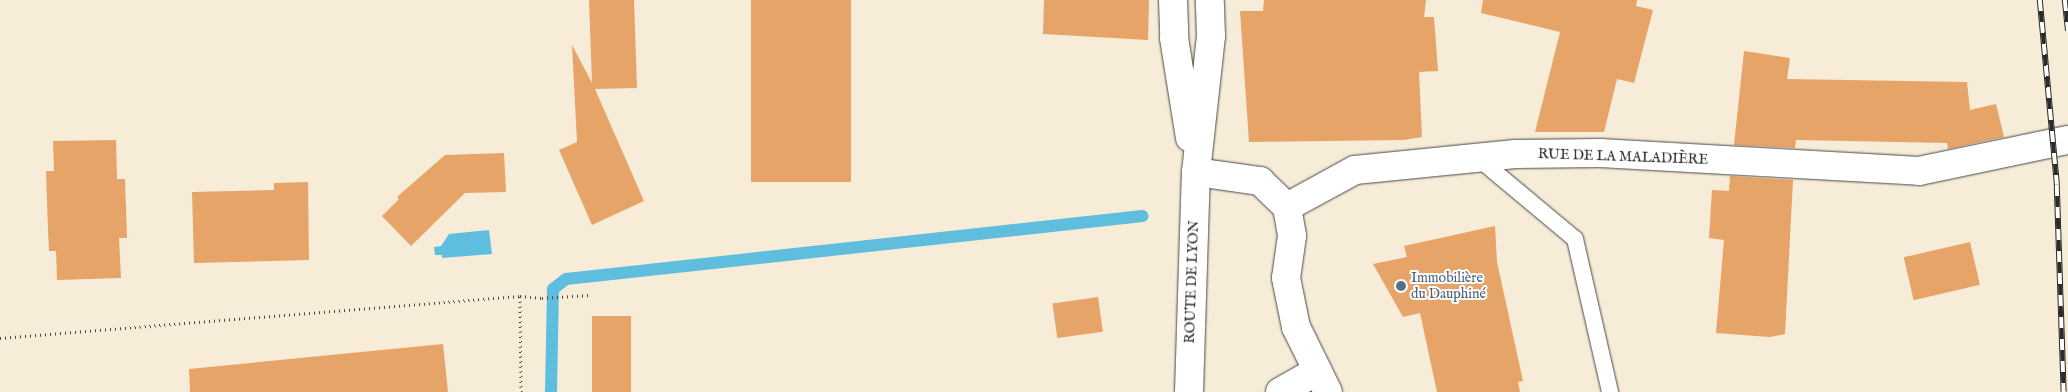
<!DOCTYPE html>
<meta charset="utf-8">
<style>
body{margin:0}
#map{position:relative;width:2068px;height:392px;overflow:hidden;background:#f6ecd8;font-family:"IM FELL English",serif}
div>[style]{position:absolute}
.water>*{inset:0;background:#5fbede}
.stream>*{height:12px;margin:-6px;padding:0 6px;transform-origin:6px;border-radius:6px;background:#5fbede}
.building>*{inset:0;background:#e7a469;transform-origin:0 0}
.path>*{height:3px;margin-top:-1.5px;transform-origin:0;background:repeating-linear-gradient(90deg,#494845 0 1px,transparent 0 5px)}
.roads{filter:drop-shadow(0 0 1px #494845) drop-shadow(0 0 1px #494845)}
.lane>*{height:16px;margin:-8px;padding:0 8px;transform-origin:8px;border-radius:8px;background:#fff}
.street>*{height:28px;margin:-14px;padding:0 14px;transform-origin:14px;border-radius:14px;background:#fff}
.secondary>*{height:28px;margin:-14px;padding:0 14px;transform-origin:14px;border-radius:14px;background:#fff}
.rail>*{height:5.5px;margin-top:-2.75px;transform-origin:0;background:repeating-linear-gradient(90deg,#fff 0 11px,#2b2b2b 0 22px);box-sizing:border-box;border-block:1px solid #2b2b2b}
.dots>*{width:14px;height:14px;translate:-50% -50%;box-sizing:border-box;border:2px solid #fff;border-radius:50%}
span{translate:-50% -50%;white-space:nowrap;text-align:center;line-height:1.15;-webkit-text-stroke:4px #fff;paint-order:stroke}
.street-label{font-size:14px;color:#2b2b2b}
.service-label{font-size:14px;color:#4e5e75}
.left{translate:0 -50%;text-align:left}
</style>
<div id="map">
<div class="water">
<i style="clip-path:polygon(489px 230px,492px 254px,442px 258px,442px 255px,435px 255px,434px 247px,441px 246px,449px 234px)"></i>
</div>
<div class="stream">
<i style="left:551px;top:392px;width:103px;rotate:-88.9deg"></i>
<i style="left:553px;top:289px;width:16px;rotate:-38deg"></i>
<i style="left:566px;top:279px;width:580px;rotate:-6.23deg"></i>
</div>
<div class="building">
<i style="clip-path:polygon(589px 0,634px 0,637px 88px,595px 89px,644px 201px,592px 225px,559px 150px,577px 142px,572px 45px,592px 83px)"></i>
<i style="left:751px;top:0;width:100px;height:182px"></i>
<i style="clip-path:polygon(1044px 0,1149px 0,1148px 40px,1043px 34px)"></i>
<i style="clip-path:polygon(1264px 0,1426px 0,1424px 17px,1434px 17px,1438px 71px,1419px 72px,1422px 137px,1403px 140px,1249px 142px,1240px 11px,1263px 11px)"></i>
<i style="clip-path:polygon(1483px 0,1637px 0,1636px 6px,1653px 10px,1634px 83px,1617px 79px,1604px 132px,1535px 132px,1560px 32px,1481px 13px)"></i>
<i style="clip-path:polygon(1744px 51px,1790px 58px,1787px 79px,1967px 82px,1970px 110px,1996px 104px,2004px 137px,1948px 149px,1947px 143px,1796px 140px,1795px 148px,1734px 145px)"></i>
<i style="clip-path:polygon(116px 140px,117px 179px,125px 179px,127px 238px,119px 238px,121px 278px,57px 280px,56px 251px,49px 251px,48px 230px,46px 171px,54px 171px,53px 141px)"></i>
<i style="clip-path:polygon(504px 153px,506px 192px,465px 193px,411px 246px,382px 216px,399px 199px,397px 197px,445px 155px)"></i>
<i style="clip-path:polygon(1730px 176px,1793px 180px,1785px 334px,1770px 337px,1716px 333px,1724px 240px,1709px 238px,1712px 190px,1729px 191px)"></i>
<i style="clip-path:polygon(308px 182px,309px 260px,194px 263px,192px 192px,274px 190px,274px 183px)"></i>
<i style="clip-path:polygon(1495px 226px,1497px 262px,1523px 381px,1518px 382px,1520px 392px,1437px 392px,1420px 313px,1403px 317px,1373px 264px,1407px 257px,1404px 246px)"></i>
<i style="left:1970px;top:242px;width:44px;height:68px;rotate:77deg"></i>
<i style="left:1098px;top:297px;width:35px;height:46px;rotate:82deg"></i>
<i style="left:592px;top:316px;width:39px;height:76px"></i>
<i style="clip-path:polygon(443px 344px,448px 392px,190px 392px,189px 369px)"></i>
</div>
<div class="path">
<i style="left:0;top:338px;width:522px;rotate:-4.62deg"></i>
<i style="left:521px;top:392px;width:96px;rotate:-90.6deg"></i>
<i style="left:520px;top:296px;width:22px;rotate:5deg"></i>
<i style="left:542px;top:298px;width:48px;rotate:-3.6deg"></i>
</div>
<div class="roads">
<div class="lane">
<i style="left:1478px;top:158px;width:126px;rotate:39.9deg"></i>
<i style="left:1575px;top:239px;width:157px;rotate:77.1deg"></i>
</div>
<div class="street">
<i style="left:1196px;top:172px;width:65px;rotate:8deg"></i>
<i style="left:1260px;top:181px;width:37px;rotate:44deg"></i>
<i style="left:1287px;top:207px;width:77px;rotate:-28.6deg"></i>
<i style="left:1355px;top:170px;width:161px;rotate:-5.7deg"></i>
<i style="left:1515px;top:154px;width:85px;rotate:-0.7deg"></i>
<i style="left:1600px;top:153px;width:320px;rotate:3.2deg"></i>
<i style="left:1919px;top:171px;width:152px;rotate:-11.8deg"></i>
<i style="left:1287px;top:207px;width:29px;rotate:80deg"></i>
<i style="left:1292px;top:236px;width:42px;rotate:98.1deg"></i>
<i style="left:1286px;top:278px;width:50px;rotate:78.5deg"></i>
<i style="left:1296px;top:327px;width:72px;rotate:63.8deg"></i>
<i style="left:1280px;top:392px;width:43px;rotate:-29.6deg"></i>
</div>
<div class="secondary">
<i style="left:1173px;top:0;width:38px;rotate:88deg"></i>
<i style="left:1174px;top:38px;width:101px;rotate:80.9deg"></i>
<i style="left:1189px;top:392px;width:220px;rotate:-88.2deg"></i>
<i style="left:1196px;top:172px;width:137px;rotate:-83.7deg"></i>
<i style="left:1211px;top:36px;width:36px;rotate:-92deg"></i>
</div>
</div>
<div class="rail">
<i style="left:2040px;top:0;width:186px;rotate:84.7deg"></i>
<i style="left:2057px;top:185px;width:207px;rotate:88.1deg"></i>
<i style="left:2065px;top:0;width:31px;rotate:84deg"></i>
</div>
<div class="dots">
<i style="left:1401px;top:286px;background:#5c6f8a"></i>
</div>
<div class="street-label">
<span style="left:1623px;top:157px;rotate:2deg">RUE DE LA MALADIÈRE</span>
<span style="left:1192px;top:282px;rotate:-88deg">ROUTE DE LYON</span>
</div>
<div class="service-label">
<span class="left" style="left:1411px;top:286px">Immobilière<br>du Dauphiné</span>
</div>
</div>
